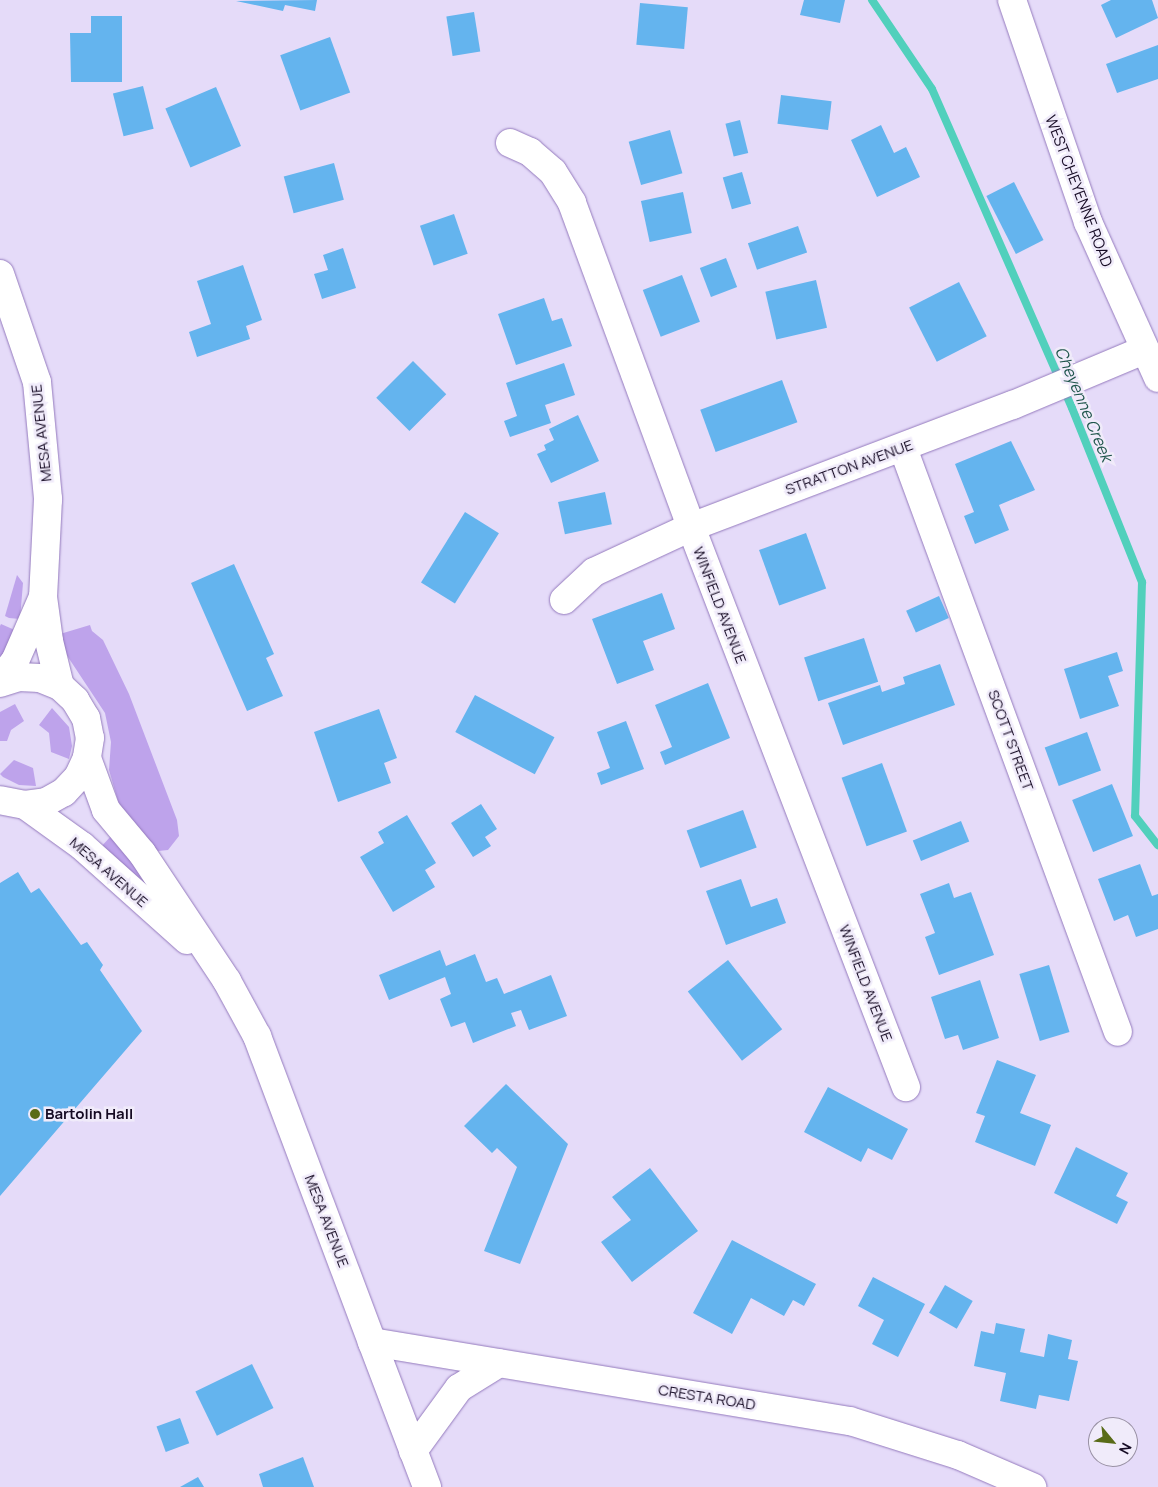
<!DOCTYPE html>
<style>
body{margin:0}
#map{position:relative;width:1158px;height:1487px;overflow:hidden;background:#e5dbf9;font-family:Manrope,sans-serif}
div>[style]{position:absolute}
.green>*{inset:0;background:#bea3eb}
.stream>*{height:8px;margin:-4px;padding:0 4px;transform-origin:4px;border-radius:4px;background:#51d0bc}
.building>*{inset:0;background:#64b4ee;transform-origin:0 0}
.roads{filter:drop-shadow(0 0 1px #947abd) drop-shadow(0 0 1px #947abd)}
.minor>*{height:28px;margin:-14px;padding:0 14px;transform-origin:14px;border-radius:14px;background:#fff}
.tertiary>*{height:28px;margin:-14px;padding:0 14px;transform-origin:14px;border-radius:14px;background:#fff}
.secondary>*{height:28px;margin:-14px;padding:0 14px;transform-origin:14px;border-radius:14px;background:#fff}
.dots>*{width:14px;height:14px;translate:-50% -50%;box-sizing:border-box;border:2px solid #f0ebfa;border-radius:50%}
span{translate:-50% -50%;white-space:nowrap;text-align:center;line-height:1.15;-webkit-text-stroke:5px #f0ebfa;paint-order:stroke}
.street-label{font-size:15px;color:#160b24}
.poi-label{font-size:15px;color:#160b24;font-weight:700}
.left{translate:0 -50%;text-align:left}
.water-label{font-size:16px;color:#1f554c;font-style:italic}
.north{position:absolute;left:1088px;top:1417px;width:50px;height:50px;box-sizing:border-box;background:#f0ebfa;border:1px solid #9991a4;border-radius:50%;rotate:118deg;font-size:14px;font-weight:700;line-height:20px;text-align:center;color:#160b24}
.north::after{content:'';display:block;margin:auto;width:18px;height:22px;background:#596b18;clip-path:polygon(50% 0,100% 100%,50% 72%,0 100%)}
</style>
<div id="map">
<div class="green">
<i style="clip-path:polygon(17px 575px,23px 583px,20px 619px,9px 618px,5px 616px)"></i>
<i style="clip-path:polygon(1px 624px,17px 631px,0 661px,0 626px)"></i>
<i style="clip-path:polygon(90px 625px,92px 631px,103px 640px,129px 694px,177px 820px,179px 836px,168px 850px,158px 851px,126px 816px,118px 801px,109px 770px,111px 742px,105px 713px,64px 651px,60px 634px)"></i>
<i style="clip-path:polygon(15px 704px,24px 721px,11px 730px,7px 741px,0 741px,0 712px)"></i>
<i style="clip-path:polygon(52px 708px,69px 727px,72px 746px,69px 759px,51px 752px,49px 733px,39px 725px)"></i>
<i style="clip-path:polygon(14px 760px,33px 768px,36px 786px,19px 785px,3px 777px,0 774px)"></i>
<i style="clip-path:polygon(111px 836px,140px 870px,141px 882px,100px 848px)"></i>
</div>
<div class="stream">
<i style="left:872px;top:0;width:107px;rotate:56deg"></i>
<i style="left:932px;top:89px;width:348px;rotate:66.3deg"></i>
<i style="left:1072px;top:408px;width:188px;rotate:68.1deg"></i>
<i style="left:1142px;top:582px;width:234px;rotate:91.7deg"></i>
<i style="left:1135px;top:816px;width:37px;rotate:52deg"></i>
</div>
<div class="building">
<i style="clip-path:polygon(317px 0,315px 11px,285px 5px,283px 11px,236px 1px)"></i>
<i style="clip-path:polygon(804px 0,845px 0,840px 23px,800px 15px)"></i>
<i style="clip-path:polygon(1111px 0,1152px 0,1158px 18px,1116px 38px,1101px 5px)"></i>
<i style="left:640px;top:3px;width:48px;height:42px;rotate:5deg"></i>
<i style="left:474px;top:12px;width:40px;height:28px;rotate:81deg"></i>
<i style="clip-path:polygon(91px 16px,122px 16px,122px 82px,71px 82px,70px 33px,91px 33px)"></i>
<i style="left:330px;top:37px;width:59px;height:53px;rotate:70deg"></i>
<i style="clip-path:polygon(1158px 45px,1158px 79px,1117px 93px,1106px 64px)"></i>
<i style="left:143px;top:86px;width:44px;height:31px;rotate:76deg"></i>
<i style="left:216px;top:87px;width:64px;height:55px;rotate:67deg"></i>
<i style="left:781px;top:95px;width:51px;height:29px;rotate:7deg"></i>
<i style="left:740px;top:120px;width:34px;height:15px;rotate:76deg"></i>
<i style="clip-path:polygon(881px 125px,894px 153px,906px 147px,920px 177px,877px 197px,851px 140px)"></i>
<i style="left:670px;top:130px;width:45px;height:43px;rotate:74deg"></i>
<i style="left:334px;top:163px;width:38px;height:52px;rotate:75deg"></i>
<i style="left:742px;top:172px;width:33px;height:20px;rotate:74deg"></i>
<i style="left:1014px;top:182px;width:65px;height:31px;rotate:63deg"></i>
<i style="left:683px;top:192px;width:42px;height:43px;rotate:78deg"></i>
<i style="left:454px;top:214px;width:42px;height:36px;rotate:71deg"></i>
<i style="left:798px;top:226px;width:28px;height:53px;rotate:71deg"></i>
<i style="clip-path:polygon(343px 248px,356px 288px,322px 299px,314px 274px,328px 270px,323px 255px)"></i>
<i style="left:726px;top:258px;width:31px;height:28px;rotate:69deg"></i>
<i style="clip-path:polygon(243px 265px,262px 320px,246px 326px,250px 339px,197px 357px,189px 332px,211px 324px,197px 281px)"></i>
<i style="left:682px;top:275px;width:50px;height:42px;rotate:69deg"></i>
<i style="left:816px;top:280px;width:49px;height:52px;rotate:77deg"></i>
<i style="left:959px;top:282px;width:61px;height:56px;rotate:63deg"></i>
<i style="clip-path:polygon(544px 298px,552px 321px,562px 318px,572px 346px,516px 365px,498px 314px)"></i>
<i style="left:413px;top:361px;width:47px;height:52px;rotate:45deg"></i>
<i style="clip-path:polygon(564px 363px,575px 395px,545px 405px,551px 423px,510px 437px,504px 421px,517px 416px,506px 383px)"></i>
<i style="left:782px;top:380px;width:45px;height:87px;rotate:70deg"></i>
<i style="clip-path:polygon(578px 415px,599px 461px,551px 483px,537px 454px,546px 450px,544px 445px,554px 440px,549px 429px)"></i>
<i style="clip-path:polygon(1011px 441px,1035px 490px,999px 505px,1009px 530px,975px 544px,964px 516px,974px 512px,955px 464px)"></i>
<i style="left:605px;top:492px;width:33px;height:48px;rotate:78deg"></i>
<i style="left:465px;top:512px;width:40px;height:83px;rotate:32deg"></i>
<i style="left:806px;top:533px;width:59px;height:50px;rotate:70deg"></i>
<i style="clip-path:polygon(234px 564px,274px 654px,266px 658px,283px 696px,247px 711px,191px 583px)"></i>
<i style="clip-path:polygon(662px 593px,675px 629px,643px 641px,654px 670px,617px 684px,592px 619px)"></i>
<i style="left:939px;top:596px;width:24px;height:36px;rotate:66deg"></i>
<i style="left:864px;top:638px;width:46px;height:63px;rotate:72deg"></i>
<i style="clip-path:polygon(1117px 652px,1123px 671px,1108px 676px,1119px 706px,1080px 719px,1064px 669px)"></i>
<i style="clip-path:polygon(940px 664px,955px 705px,843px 745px,828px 703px,880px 685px,882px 692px,905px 684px,903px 677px)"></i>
<i style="clip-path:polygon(708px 683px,730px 738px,665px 765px,660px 752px,672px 747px,655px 705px)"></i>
<i style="left:475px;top:695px;width:90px;height:42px;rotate:28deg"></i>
<i style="clip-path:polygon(379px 709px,397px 758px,384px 763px,391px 783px,338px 802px,314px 732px)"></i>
<i style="clip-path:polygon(626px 721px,644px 769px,601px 785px,597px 773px,610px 768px,597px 732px)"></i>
<i style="left:1087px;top:732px;width:41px;height:45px;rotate:70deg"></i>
<i style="left:882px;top:763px;width:73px;height:43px;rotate:70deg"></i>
<i style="left:1112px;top:784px;width:56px;height:43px;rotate:68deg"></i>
<i style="clip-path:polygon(481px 804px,497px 829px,485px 837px,491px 846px,473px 857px,451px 823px)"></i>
<i style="left:743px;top:810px;width:40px;height:60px;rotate:70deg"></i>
<i style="clip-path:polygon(407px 815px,436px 863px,425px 870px,435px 887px,393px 912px,360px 857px,384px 843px,378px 832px)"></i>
<i style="left:961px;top:821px;width:22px;height:52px;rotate:68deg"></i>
<i style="clip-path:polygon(1140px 864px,1152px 896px,1158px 894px,1158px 929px,1136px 937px,1128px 915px,1114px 921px,1098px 879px)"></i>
<i style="clip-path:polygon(18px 872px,31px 893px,39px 888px,81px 945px,87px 942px,103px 965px,100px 970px,142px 1031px,0 1196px,0 883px)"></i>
<i style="clip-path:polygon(741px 879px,751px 907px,777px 898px,786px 923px,726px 945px,706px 891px)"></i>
<i style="clip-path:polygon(949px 883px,954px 898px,971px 892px,994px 955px,939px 975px,925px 937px,935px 933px,920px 894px)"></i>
<i style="clip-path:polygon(440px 950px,446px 966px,475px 954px,486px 982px,497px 978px,504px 994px,551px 975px,567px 1016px,529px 1030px,521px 1010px,511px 1013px,516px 1026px,473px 1043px,465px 1022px,451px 1027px,440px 999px,451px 994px,445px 977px,389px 1000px,379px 975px)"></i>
<i style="left:728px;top:960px;width:88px;height:51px;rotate:52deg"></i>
<i style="left:1049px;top:965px;width:70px;height:31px;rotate:73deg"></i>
<i style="clip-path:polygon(980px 980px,999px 1038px,963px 1050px,958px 1035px,945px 1039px,931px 997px)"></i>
<i style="clip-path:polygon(997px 1060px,1036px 1075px,1020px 1113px,1051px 1125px,1035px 1166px,975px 1142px,985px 1116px,976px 1113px)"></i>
<i style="clip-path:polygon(506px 1084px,568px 1144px,520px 1264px,484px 1251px,517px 1167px,497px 1148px,492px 1153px,464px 1126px)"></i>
<i style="clip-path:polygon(828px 1087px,908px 1129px,892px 1160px,868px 1148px,861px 1162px,804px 1132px)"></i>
<i style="clip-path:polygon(1076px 1147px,1128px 1173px,1116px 1196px,1128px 1202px,1117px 1224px,1054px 1193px)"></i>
<i style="clip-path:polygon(650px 1168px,698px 1231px,632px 1282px,601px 1242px,631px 1220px,612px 1197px)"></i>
<i style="clip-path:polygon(732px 1240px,816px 1284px,804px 1306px,793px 1300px,784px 1316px,751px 1298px,732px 1334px,693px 1313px)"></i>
<i style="clip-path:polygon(873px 1277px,925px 1304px,898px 1357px,872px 1344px,884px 1320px,858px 1306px)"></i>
<i style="left:945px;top:1285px;width:32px;height:32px;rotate:30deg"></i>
<i style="clip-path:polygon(996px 1323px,1025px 1329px,1020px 1352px,1044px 1357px,1048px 1334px,1072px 1340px,1068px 1359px,1078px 1361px,1069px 1401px,1039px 1395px,1036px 1409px,1000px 1401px,1006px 1373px,974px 1366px,981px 1331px,994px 1334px)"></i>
<i style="left:252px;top:1364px;width:49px;height:63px;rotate:64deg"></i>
<i style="left:180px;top:1418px;width:27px;height:25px;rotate:70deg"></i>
<i style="clip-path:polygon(303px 1457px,314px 1487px,263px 1487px,259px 1474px)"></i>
<i style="clip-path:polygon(198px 1477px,204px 1487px,180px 1487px)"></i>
</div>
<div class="roads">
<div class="minor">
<i style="left:510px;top:143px;width:22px;rotate:24deg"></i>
<i style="left:530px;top:152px;width:30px;rotate:41deg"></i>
<i style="left:553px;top:172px;width:36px;rotate:58deg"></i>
<i style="left:572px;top:203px;width:345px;rotate:69.8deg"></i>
<i style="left:691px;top:527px;width:600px;rotate:69deg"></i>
<i style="left:903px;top:448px;width:622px;rotate:69.79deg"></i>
<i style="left:564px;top:600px;width:41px;rotate:-43deg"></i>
<i style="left:594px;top:572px;width:107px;rotate:-24.9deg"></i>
<i style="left:691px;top:527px;width:344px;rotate:-20.8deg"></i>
<i style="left:1013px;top:405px;width:142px;rotate:-22.8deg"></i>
</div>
<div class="tertiary">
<i style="left:1012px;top:0;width:235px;rotate:71.1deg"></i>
<i style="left:1088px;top:222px;width:171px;rotate:65.8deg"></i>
<i style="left:0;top:274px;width:114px;rotate:71.1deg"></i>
<i style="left:37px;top:382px;width:118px;rotate:84.6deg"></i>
<i style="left:48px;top:499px;width:98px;rotate:92.9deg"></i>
<i style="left:43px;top:597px;width:44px;rotate:82.2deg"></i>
<i style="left:49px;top:641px;width:46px;rotate:76.3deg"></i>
<i style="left:0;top:680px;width:24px;rotate:-52deg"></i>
<i style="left:15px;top:661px;width:70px;rotate:-66.4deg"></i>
<i style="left:372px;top:1342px;width:155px;rotate:69.2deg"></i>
<i style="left:413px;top:1451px;width:78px;rotate:-53.9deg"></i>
<i style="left:459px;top:1388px;width:47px;rotate:-32deg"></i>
</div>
<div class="secondary">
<i style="left:0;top:683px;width:20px;rotate:-18deg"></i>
<i style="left:19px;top:677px;width:21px;rotate:3deg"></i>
<i style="left:40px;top:678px;width:22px;rotate:22deg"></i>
<i style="left:60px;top:686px;width:21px;rotate:43deg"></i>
<i style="left:75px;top:700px;width:21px;rotate:59deg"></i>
<i style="left:86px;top:718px;width:20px;rotate:79deg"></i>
<i style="left:90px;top:738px;width:20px;rotate:99deg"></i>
<i style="left:87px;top:758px;width:21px;rotate:115deg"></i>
<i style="left:78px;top:777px;width:21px;rotate:133deg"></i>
<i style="left:64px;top:792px;width:21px;rotate:151deg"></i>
<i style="left:46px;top:802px;width:21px;rotate:172deg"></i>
<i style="left:25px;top:805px;width:25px;rotate:-169deg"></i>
<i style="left:87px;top:758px;width:55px;rotate:69.9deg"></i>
<i style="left:106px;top:810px;width:56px;rotate:50.1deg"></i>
<i style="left:142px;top:853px;width:154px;rotate:56.4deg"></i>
<i style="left:227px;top:981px;width:63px;rotate:61.4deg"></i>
<i style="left:257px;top:1036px;width:327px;rotate:69.4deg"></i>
<i style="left:372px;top:1342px;width:484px;rotate:9.4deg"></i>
<i style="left:850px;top:1421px;width:113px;rotate:17.5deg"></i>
<i style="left:958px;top:1455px;width:81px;rotate:23.4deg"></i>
<i style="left:25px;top:805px;width:70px;rotate:35.7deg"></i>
<i style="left:82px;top:846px;width:141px;rotate:41.8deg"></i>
</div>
</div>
<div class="dots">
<i style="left:35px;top:1114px;background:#596b18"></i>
</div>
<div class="street-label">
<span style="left:1079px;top:191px;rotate:69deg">WEST CHEYENNE ROAD</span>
<span style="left:41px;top:433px;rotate:-96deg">MESA AVENUE</span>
<span style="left:849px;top:467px;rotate:-20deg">STRATTON AVENUE</span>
<span style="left:720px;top:605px;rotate:69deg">WINFIELD AVENUE</span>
<span style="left:1011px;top:740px;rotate:70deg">SCOTT STREET</span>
<span style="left:109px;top:872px;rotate:41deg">MESA AVENUE</span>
<span style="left:866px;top:983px;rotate:69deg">WINFIELD AVENUE</span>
<span style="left:327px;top:1221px;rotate:69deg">MESA AVENUE</span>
<span style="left:707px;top:1397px;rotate:9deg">CRESTA ROAD</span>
</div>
<div class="poi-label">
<span class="left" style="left:45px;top:1114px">Bartolin Hall</span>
</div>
<div class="water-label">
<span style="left:1084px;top:404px;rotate:67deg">Cheyenne Creek</span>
</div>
<div class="north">N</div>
</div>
